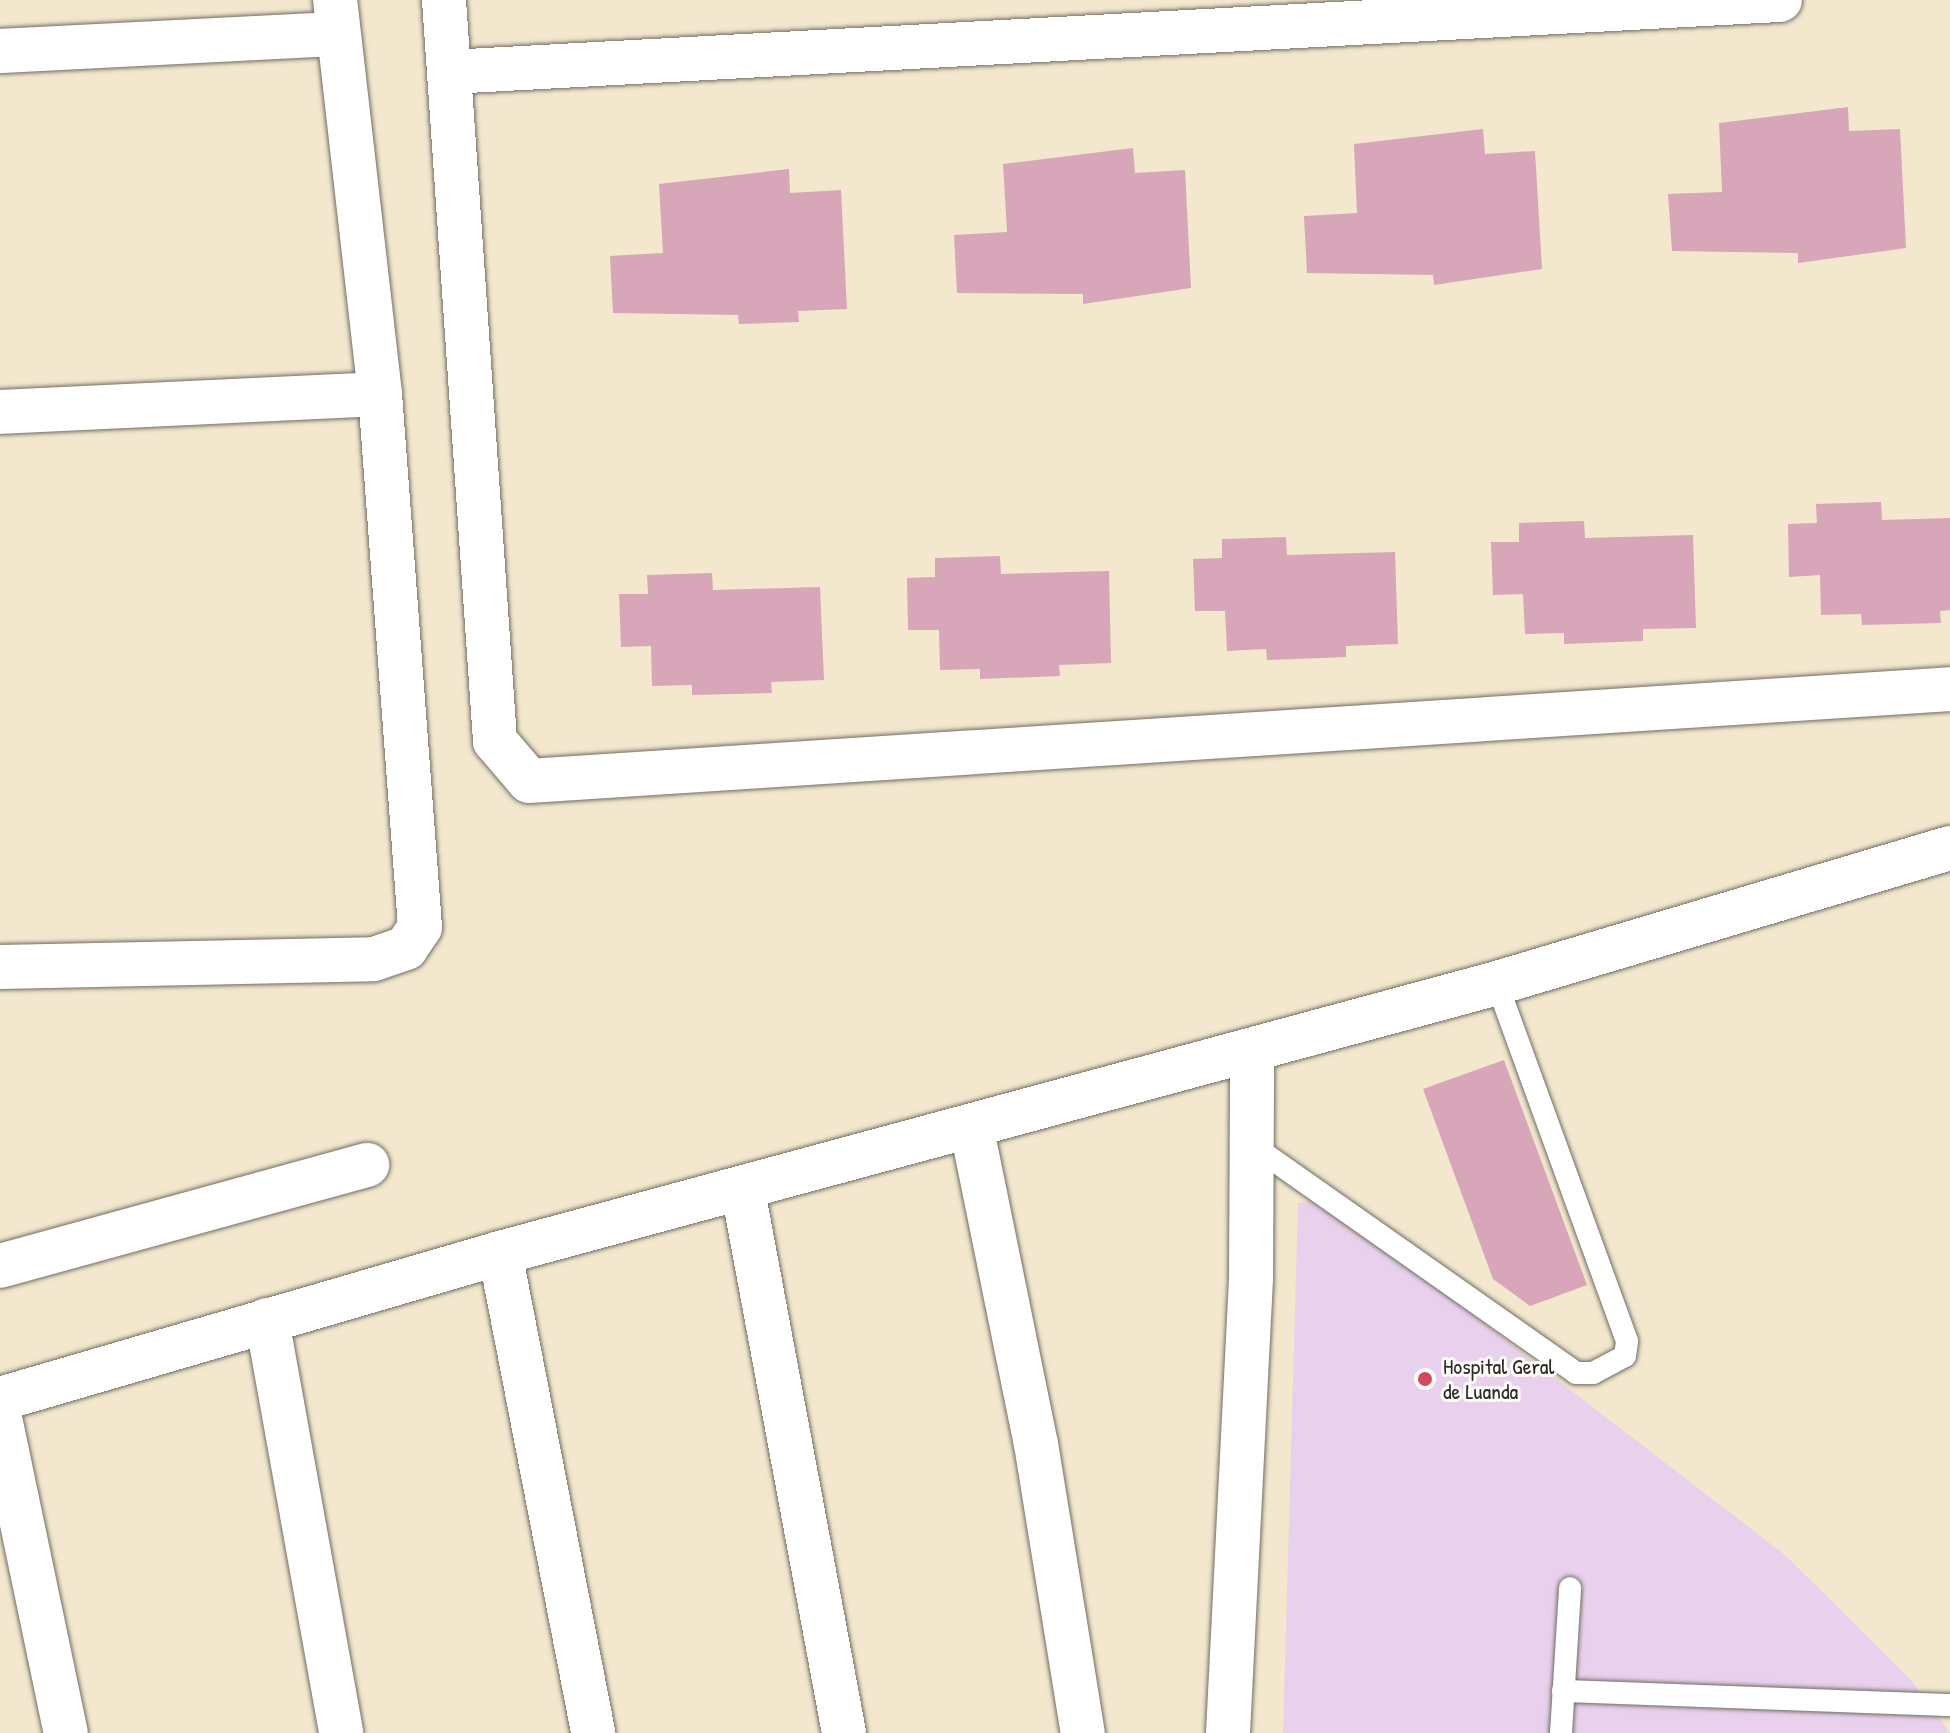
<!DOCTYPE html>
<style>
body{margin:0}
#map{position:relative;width:1950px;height:1733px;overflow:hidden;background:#f3e7ce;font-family:"Patrick Hand",sans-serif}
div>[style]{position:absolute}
.built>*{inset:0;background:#e9d1ed}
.building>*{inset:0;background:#d7a6b9}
.roads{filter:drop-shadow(0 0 2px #716d64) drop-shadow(0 0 2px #716d64)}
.lane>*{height:22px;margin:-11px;padding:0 11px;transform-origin:11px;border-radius:11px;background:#fff}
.street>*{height:44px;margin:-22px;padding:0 22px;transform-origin:22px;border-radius:22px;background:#fff}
.dots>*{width:22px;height:22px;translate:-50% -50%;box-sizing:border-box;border:4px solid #fdfcf7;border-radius:50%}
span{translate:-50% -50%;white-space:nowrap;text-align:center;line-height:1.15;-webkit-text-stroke:6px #fdfcf7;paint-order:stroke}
.poi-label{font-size:22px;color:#2b2b2b}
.left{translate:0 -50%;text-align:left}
</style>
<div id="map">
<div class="built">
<i style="clip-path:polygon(1325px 1201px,1785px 1555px,1912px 1681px,1950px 1733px,1283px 1733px,1298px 1203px)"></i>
</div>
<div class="building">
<i style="clip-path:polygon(1848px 107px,1849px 131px,1900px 129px,1906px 248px,1798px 263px,1798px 253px,1672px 251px,1668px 194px,1722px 192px,1719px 123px)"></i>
<i style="clip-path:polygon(1483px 129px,1485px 154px,1535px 151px,1542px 269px,1434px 285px,1433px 275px,1307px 273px,1304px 216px,1357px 213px,1354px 144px)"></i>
<i style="clip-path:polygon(1133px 148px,1135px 173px,1185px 170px,1191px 288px,1083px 304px,1083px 294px,957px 293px,954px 235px,1007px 232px,1003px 164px)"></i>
<i style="clip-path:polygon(789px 169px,790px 193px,841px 190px,847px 309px,798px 311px,799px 322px,739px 324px,738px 315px,613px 313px,610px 256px,663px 253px,659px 184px)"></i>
<i style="clip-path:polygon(1881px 502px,1882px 520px,1950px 518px,1950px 610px,1940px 611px,1941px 623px,1862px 625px,1861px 614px,1821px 615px,1820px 575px,1789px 577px,1788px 524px,1817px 523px,1816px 504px)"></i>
<i style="clip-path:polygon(1584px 521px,1585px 538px,1693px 535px,1696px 628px,1643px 629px,1643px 641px,1564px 644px,1564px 633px,1525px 634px,1523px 594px,1493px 595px,1491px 542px,1519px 542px,1519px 523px)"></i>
<i style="clip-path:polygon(1286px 537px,1287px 555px,1395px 552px,1398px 644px,1346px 646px,1346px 657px,1267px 660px,1266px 649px,1227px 651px,1225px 611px,1195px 611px,1193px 559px,1222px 558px,1222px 539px)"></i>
<i style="clip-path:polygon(1000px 556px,1001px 574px,1109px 571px,1111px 663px,1059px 665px,1060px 676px,980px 679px,980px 669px,940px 670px,939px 630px,908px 630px,907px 578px,935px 577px,935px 558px)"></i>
<i style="clip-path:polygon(712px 573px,713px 590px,820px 587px,824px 680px,771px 682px,772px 693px,692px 695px,692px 685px,652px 686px,651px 646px,621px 647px,619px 594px,648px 594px,647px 575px)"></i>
<i style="clip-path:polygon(1504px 1060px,1587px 1285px,1530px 1306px,1493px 1279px,1423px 1089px)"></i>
</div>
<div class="roads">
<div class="lane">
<i style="left:1252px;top:1145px;width:396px;rotate:35.1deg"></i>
<i style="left:1576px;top:1373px;width:17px"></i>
<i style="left:1593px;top:1373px;width:36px;rotate:-28deg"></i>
<i style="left:1625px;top:1356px;width:15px;rotate:-82deg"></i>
<i style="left:1627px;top:1341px;width:381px;rotate:-110deg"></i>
<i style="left:1563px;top:1691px;width:387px;rotate:2.1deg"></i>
<i style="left:1561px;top:1733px;width:145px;rotate:-86.4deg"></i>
</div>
<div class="street">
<i style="left:444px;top:0;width:743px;rotate:86.06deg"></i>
<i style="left:495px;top:741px;width:52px;rotate:49.6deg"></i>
<i style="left:529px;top:781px;width:1424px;rotate:-3.7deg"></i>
<i style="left:0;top:51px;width:338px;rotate:-2.9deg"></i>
<i style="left:449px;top:72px;width:1333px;rotate:-3.1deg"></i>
<i style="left:0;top:412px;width:380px;rotate:-2.7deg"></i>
<i style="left:0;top:967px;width:374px;rotate:-1.2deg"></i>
<i style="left:374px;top:959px;width:34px;rotate:-19deg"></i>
<i style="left:406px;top:948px;width:25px;rotate:-56deg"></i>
<i style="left:420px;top:927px;width:534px;rotate:-94.29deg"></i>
<i style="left:380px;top:394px;width:397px;rotate:-96.5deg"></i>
<i style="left:972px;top:1130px;width:320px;rotate:78.5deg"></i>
<i style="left:1036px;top:1444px;width:293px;rotate:80.8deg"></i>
<i style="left:743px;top:1191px;width:551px;rotate:79.44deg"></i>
<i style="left:500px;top:1253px;width:489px;rotate:79deg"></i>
<i style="left:0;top:1266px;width:381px;rotate:-15.4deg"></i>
<i style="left:267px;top:1320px;width:420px;rotate:79.8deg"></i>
<i style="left:0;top:1399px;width:521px;rotate:-16.28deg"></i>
<i style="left:500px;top:1253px;width:1033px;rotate:-15.15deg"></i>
<i style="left:1497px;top:983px;width:473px;rotate:-16.6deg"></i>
<i style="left:0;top:1418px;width:322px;rotate:78.2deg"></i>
<i style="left:1228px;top:1733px;width:455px;rotate:-87.1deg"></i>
<i style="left:1251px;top:1279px;width:228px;rotate:-89.7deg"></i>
</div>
</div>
<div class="dots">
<i style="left:1425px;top:1379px;background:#d1495b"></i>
</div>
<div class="poi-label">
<span class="left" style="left:1443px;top:1379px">Hospital Geral<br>de Luanda</span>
</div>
</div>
